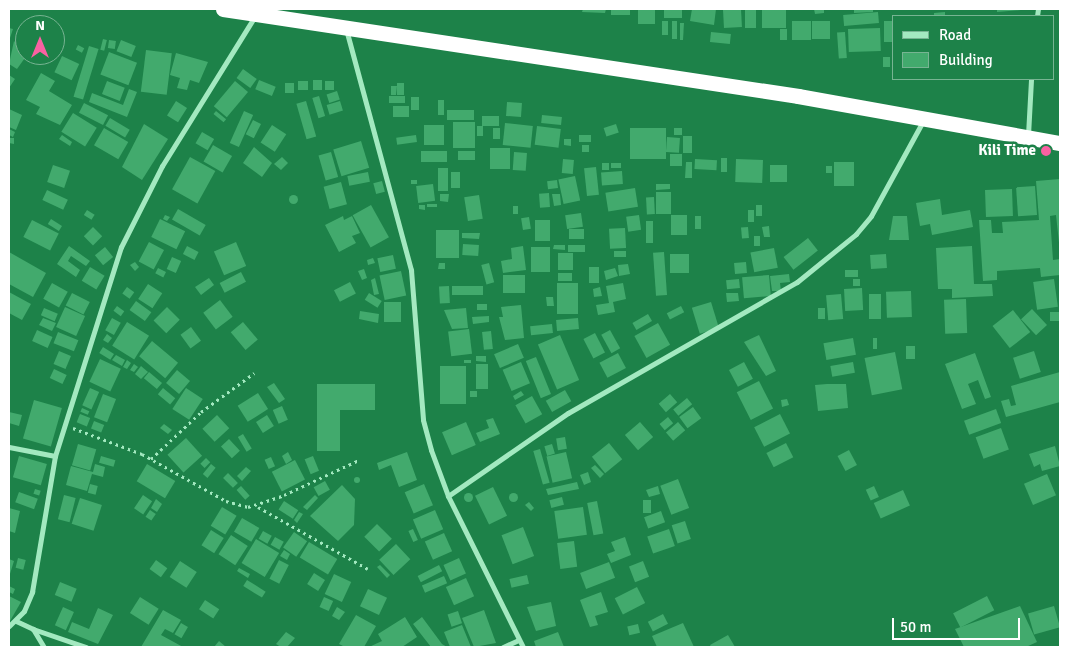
<!DOCTYPE html>
<style>
body{margin:0}
#map{position:relative;width:1069px;height:656px;overflow:hidden;background:#1d8249;font-family:Signika,sans-serif}
div>[style]{position:absolute}
.building>*{inset:0;background:#42aa6d;transform-origin:0 0}
.round{border-radius:50%}
.path>*{height:3px;margin-top:-1.5px;transform-origin:0;background:repeating-linear-gradient(90deg,#a3e9c0 0 2.5px,transparent 0 6.5px)}
.street>*{height:5px;margin:-2.5px;padding:0 2.5px;transform-origin:2.5px;border-radius:2.5px;background:#a3e9c0}
.highway>*{height:15px;margin:-7.5px;padding:0 7.5px;transform-origin:7.5px;border-radius:7.5px;background:#fff}
.dots>*{width:14px;height:14px;translate:-50% -50%;box-sizing:border-box;border:2px solid #1d8249;border-radius:50%}
span{translate:-50% -50%;white-space:nowrap;text-align:center;line-height:1.15;-webkit-text-stroke:5px #1d8249;paint-order:stroke}
.poi-label{font-size:15px;color:#fff;font-weight:700}
.right{translate:-100% -50%;text-align:right}
.frame{position:absolute;inset:0;border:10px solid #fff;pointer-events:none}
.legend{position:absolute;left:892px;top:15px;width:162px;height:65px;box-sizing:border-box;background:#1d8249;border:1px solid #77b492;margin:0;padding:6px 9px;list-style:none;font-size:15px;color:#fff}
.legend li{display:flex;align-items:center;gap:10px;height:25px}
.legend b{width:25px;border:1px solid #77b492}
.north{position:absolute;left:15px;top:15px;width:50px;height:50px;box-sizing:border-box;background:#1d8249;border:1px solid #77b492;border-radius:50%;rotate:0deg;font-size:14px;font-weight:700;line-height:20px;text-align:center;color:#fff}
.north::after{content:'';display:block;margin:auto;width:18px;height:22px;background:#f961a2;clip-path:polygon(50% 0,100% 100%,50% 72%,0 100%)}
.scale{position:absolute;left:892px;top:618px;width:128px;height:22px;box-sizing:border-box;border:2px solid #fff;border-top:0;padding-left:6px;font-size:15px;line-height:18px;white-space:nowrap;color:#fff;-webkit-text-stroke:4px #1d8249;paint-order:stroke}
</style>
<div id="map">
<div class="building">
<i style="clip-path:polygon(583px 9px,606px 9px,605px 13px,582px 12px)"></i>
<i style="left:611px;top:9px;width:19px;height:6px"></i>
<i style="left:638px;top:9px;width:17px;height:15px"></i>
<i style="left:664px;top:9px;width:18px;height:9px"></i>
<i style="clip-path:polygon(692px 9px,716px 9px,714px 25px,690px 21px)"></i>
<i style="left:741px;top:9px;width:18px;height:18px;rotate:87deg"></i>
<i style="left:762px;top:9px;width:24px;height:19px"></i>
<i style="clip-path:polygon(814px 9px,824px 9px,824px 13px,815px 14px)"></i>
<i style="clip-path:polygon(854px 9px,873px 9px,873px 12px,854px 13px)"></i>
<i style="clip-path:polygon(997px 9px,1021px 9px,1021px 10px,997px 12px)"></i>
<i style="left:745px;top:10px;width:11px;height:18px"></i>
<i style="left:878px;top:12px;width:11px;height:35px;rotate:85deg"></i>
<i style="clip-path:polygon(945px 12px,945px 16px,934px 16px,934px 13px)"></i>
<i style="left:662px;top:21px;width:6px;height:14px"></i>
<i style="left:672px;top:21px;width:5px;height:18px"></i>
<i style="left:792px;top:21px;width:19px;height:19px"></i>
<i style="left:812px;top:21px;width:18px;height:18px"></i>
<i style="left:884px;top:21px;width:9px;height:21px"></i>
<i style="clip-path:polygon(680px 23px,684px 23px,683px 40px,680px 40px)"></i>
<i style="clip-path:polygon(9px 28px,13px 29px,9px 41px)"></i>
<i style="left:880px;top:28px;width:23px;height:32px;rotate:88deg"></i>
<i style="left:780px;top:29px;width:7px;height:11px"></i>
<i style="left:711px;top:32px;width:20px;height:10px;rotate:6deg"></i>
<i style="left:845px;top:32px;width:26px;height:8px;rotate:86deg"></i>
<i style="clip-path:polygon(58px 36px,64px 40px,61px 46px,55px 43px)"></i>
<i style="left:103px;top:39px;width:4px;height:11px;rotate:14deg"></i>
<i style="left:109px;top:40px;width:7px;height:8px;rotate:8deg"></i>
<i style="left:121px;top:40px;width:16px;height:12px;rotate:22deg"></i>
<i style="clip-path:polygon(14px 41px,27px 55px,17px 69px,9px 64px)"></i>
<i style="left:78px;top:45px;width:7px;height:5px;rotate:27deg"></i>
<i style="left:89px;top:46px;width:10px;height:53px;rotate:17deg"></i>
<i style="left:146px;top:50px;width:26px;height:42px;rotate:7deg"></i>
<i style="left:109px;top:52px;width:30px;height:24px;rotate:21deg"></i>
<i style="clip-path:polygon(176px 53px,208px 62px,199px 83px,190px 80px,187px 90px,177px 88px,180px 78px,170px 75px)"></i>
<i style="clip-path:polygon(33px 55px,45px 55px,39px 64px,31px 58px)"></i>
<i style="left:62px;top:56px;width:19px;height:18px;rotate:25deg"></i>
<i style="left:883px;top:57px;width:7px;height:10px"></i>
<i style="left:243px;top:69px;width:17px;height:11px;rotate:36deg"></i>
<i style="clip-path:polygon(41px 73px,55px 81px,49px 91px,72px 105px,60px 125px,36px 114px,40px 107px,26px 100px)"></i>
<i style="clip-path:polygon(9px 75px,15px 79px,9px 88px)"></i>
<i style="left:259px;top:80px;width:18px;height:10px;rotate:22deg"></i>
<i style="left:313px;top:80px;width:9px;height:10px"></i>
<i style="left:107px;top:81px;width:19px;height:14px;rotate:21deg"></i>
<i style="left:235px;top:81px;width:17px;height:33px;rotate:40deg"></i>
<i style="left:298px;top:81px;width:10px;height:9px"></i>
<i style="left:325px;top:81px;width:9px;height:9px"></i>
<i style="left:294px;top:83px;width:10px;height:9px;rotate:90deg"></i>
<i style="left:397px;top:83px;width:7px;height:12px"></i>
<i style="clip-path:polygon(391px 86px,397px 86px,396px 95px,391px 95px)"></i>
<i style="clip-path:polygon(129px 89px,137px 92px,127px 117px,89px 102px,92px 93px,123px 105px)"></i>
<i style="left:337px;top:91px;width:9px;height:11px;rotate:72deg"></i>
<i style="left:319px;top:96px;width:21px;height:7px;rotate:73deg"></i>
<i style="left:389px;top:96px;width:16px;height:7px"></i>
<i style="left:411px;top:97px;width:8px;height:13px"></i>
<i style="left:438px;top:100px;width:6px;height:15px"></i>
<i style="left:176px;top:101px;width:13px;height:17px;rotate:32deg"></i>
<i style="left:306px;top:101px;width:37px;height:10px;rotate:74deg"></i>
<i style="left:340px;top:101px;width:10px;height:14px;rotate:73deg"></i>
<i style="left:507px;top:102px;width:15px;height:14px;rotate:4deg"></i>
<i style="left:84px;top:103px;width:27px;height:11px;rotate:27deg"></i>
<i style="left:393px;top:106px;width:16px;height:11px"></i>
<i style="clip-path:polygon(9px 109px,22px 115px,16px 130px,9px 127px)"></i>
<i style="left:474px;top:110px;width:10px;height:27px;rotate:90deg"></i>
<i style="left:216px;top:111px;width:13px;height:4px;rotate:39deg"></i>
<i style="left:244px;top:111px;width:10px;height:35px;rotate:24deg"></i>
<i style="left:73px;top:113px;width:28px;height:22px;rotate:32deg"></i>
<i style="left:542px;top:115px;width:20px;height:8px;rotate:6deg"></i>
<i style="left:482px;top:116px;width:17px;height:10px"></i>
<i style="left:110px;top:118px;width:23px;height:9px;rotate:31deg"></i>
<i style="left:253px;top:120px;width:9px;height:16px;rotate:27deg"></i>
<i style="left:453px;top:122px;width:22px;height:26px"></i>
<i style="left:505px;top:123px;width:28px;height:22px;rotate:6deg"></i>
<i style="clip-path:polygon(144px 124px,168px 139px,142px 180px,122px 167px)"></i>
<i style="left:616px;top:124px;width:9px;height:13px;rotate:72deg"></i>
<i style="left:272px;top:125px;width:17px;height:21px;rotate:33deg"></i>
<i style="left:424px;top:125px;width:20px;height:20px"></i>
<i style="left:477px;top:126px;width:6px;height:10px"></i>
<i style="left:537px;top:126px;width:24px;height:19px;rotate:7deg"></i>
<i style="left:104px;top:128px;width:28px;height:20px;rotate:30deg"></i>
<i style="left:493px;top:128px;width:7px;height:11px"></i>
<i style="left:630px;top:128px;width:36px;height:31px"></i>
<i style="left:674px;top:128px;width:8px;height:7px"></i>
<i style="clip-path:polygon(9px 129px,15px 132px,13px 137px,9px 135px)"></i>
<i style="left:202px;top:132px;width:14px;height:13px;rotate:30deg"></i>
<i style="clip-path:polygon(62px 135px,72px 142px,70px 146px,59px 139px)"></i>
<i style="left:416px;top:135px;width:7px;height:20px;rotate:82deg"></i>
<i style="left:591px;top:135px;width:7px;height:12px;rotate:90deg"></i>
<i style="left:683px;top:136px;width:9px;height:17px"></i>
<i style="left:667px;top:137px;width:13px;height:15px;rotate:4deg"></i>
<i style="clip-path:polygon(9px 138px,14px 138px,14px 144px,9px 143px)"></i>
<i style="clip-path:polygon(564px 139px,571px 139px,571px 146px,564px 145px)"></i>
<i style="left:361px;top:141px;width:28px;height:29px;rotate:73deg"></i>
<i style="left:213px;top:145px;width:22px;height:19px;rotate:30deg"></i>
<i style="left:582px;top:145px;width:7px;height:7px"></i>
<i style="clip-path:polygon(254px 147px,272px 163px,262px 177px,243px 163px)"></i>
<i style="left:490px;top:148px;width:20px;height:21px"></i>
<i style="left:421px;top:151px;width:26px;height:11px"></i>
<i style="left:458px;top:151px;width:17px;height:9px"></i>
<i style="left:331px;top:152px;width:26px;height:13px;rotate:74deg"></i>
<i style="left:514px;top:152px;width:13px;height:18px;rotate:4deg"></i>
<i style="left:670px;top:154px;width:12px;height:12px"></i>
<i style="left:190px;top:157px;width:29px;height:37px;rotate:29deg"></i>
<i style="clip-path:polygon(282px 157px,288px 163px,281px 170px,274px 164px)"></i>
<i style="left:721px;top:158px;width:6px;height:14px"></i>
<i style="left:563px;top:159px;width:11px;height:14px;rotate:5deg"></i>
<i style="left:695px;top:159px;width:22px;height:10px;rotate:3deg"></i>
<i style="left:736px;top:159px;width:27px;height:23px;rotate:2deg"></i>
<i style="clip-path:polygon(686px 162px,692px 162px,692px 178px,685px 178px)"></i>
<i style="left:834px;top:162px;width:20px;height:24px"></i>
<i style="left:602px;top:163px;width:7px;height:7px"></i>
<i style="left:611px;top:163px;width:10px;height:5px"></i>
<i style="left:53px;top:165px;width:18px;height:18px;rotate:19deg"></i>
<i style="left:770px;top:165px;width:17px;height:17px"></i>
<i style="left:826px;top:166px;width:6px;height:7px"></i>
<i style="left:596px;top:167px;width:28px;height:12px;rotate:84deg"></i>
<i style="left:438px;top:168px;width:10px;height:23px"></i>
<i style="left:622px;top:171px;width:13px;height:21px;rotate:86deg"></i>
<i style="left:368px;top:172px;width:10px;height:21px;rotate:79deg"></i>
<i style="left:451px;top:172px;width:9px;height:16px"></i>
<i style="left:575px;top:176px;width:25px;height:17px;rotate:78deg"></i>
<i style="clip-path:polygon(1060px 179px,1060px 252px,1056px 215px,1050px 216px,1053px 260px,1060px 259px,1060px 275px,1041px 277px,1040px 268px,997px 271px,997px 280px,983px 281px,979px 220px,991px 220px,992px 233px,1003px 233px,1002px 222px,1039px 220px,1036px 181px)"></i>
<i style="left:411px;top:180px;width:6px;height:4px"></i>
<i style="left:557px;top:180px;width:8px;height:10px;rotate:83deg"></i>
<i style="left:382px;top:181px;width:11px;height:9px;rotate:75deg"></i>
<i style="left:341px;top:182px;width:23px;height:18px;rotate:75deg"></i>
<i style="left:433px;top:184px;width:17px;height:17px;rotate:83deg"></i>
<i style="clip-path:polygon(656px 184px,670px 184px,670px 189px,656px 190px)"></i>
<i style="left:1035px;top:186px;width:29px;height:19px;rotate:86deg"></i>
<i style="left:635px;top:188px;width:19px;height:30px;rotate:81deg"></i>
<i style="left:1012px;top:189px;width:27px;height:27px;rotate:88deg"></i>
<i style="left:47px;top:190px;width:23px;height:11px;rotate:25deg"></i>
<i style="left:656px;top:192px;width:15px;height:22px"></i>
<i style="left:549px;top:193px;width:14px;height:10px;rotate:86deg"></i>
<i style="clip-path:polygon(440px 194px,449px 194px,448px 202px,440px 201px)"></i>
<i style="clip-path:polygon(552px 194px,560px 194px,561px 205px,554px 206px)"></i>
<i class="round" style="left:288.5px;top:194.5px;width:9px;height:9px"></i>
<i style="left:479px;top:195px;width:24px;height:15px;rotate:81deg"></i>
<i style="left:654px;top:197px;width:17px;height:8px;rotate:87deg"></i>
<i style="clip-path:polygon(940px 199px,942px 215px,970px 210px,973px 227px,932px 235px,930px 224px,920px 226px,916px 203px)"></i>
<i style="left:427px;top:204px;width:10px;height:3px"></i>
<i style="left:371px;top:205px;width:37px;height:21px;rotate:61deg"></i>
<i style="clip-path:polygon(419px 205px,425px 205px,425px 210px,419px 209px)"></i>
<i style="left:756px;top:205px;width:6px;height:11px"></i>
<i style="left:513px;top:206px;width:5px;height:8px"></i>
<i style="left:178px;top:209px;width:32px;height:12px;rotate:30deg"></i>
<i style="left:87px;top:210px;width:9px;height:6px;rotate:32deg"></i>
<i style="left:748px;top:210px;width:6px;height:12px"></i>
<i style="left:581px;top:213px;width:14px;height:16px;rotate:82deg"></i>
<i style="clip-path:polygon(165px 215px,170px 217px,167px 221px,163px 219px)"></i>
<i style="left:639px;top:215px;width:15px;height:13px;rotate:82deg"></i>
<i style="left:671px;top:215px;width:16px;height:20px"></i>
<i style="clip-path:polygon(343px 216px,344px 220px,352px 216px,360px 233px,352px 236px,356px 243px,339px 252px,325px 225px)"></i>
<i style="left:695px;top:216px;width:6px;height:13px"></i>
<i style="clip-path:polygon(893px 216px,907px 216px,909px 240px,889px 240px)"></i>
<i style="left:529px;top:217px;width:12px;height:8px;rotate:81deg"></i>
<i style="left:51px;top:219px;width:13px;height:6px;rotate:32deg"></i>
<i style="left:160px;top:219px;width:28px;height:20px;rotate:26deg"></i>
<i style="left:32px;top:220px;width:30px;height:19px;rotate:27deg"></i>
<i style="left:535px;top:220px;width:15px;height:21px"></i>
<i style="left:646px;top:221px;width:7px;height:22px"></i>
<i style="clip-path:polygon(769px 226px,770px 237px,764px 237px,762px 227px)"></i>
<i style="left:93px;top:227px;width:13px;height:13px;rotate:45deg"></i>
<i style="left:748px;top:227px;width:11px;height:7px;rotate:85deg"></i>
<i style="left:625px;top:228px;width:20px;height:16px;rotate:87deg"></i>
<i style="left:584px;top:229px;width:10px;height:15px;rotate:90deg"></i>
<i style="left:436px;top:230px;width:23px;height:28px"></i>
<i style="clip-path:polygon(462px 233px,480px 233px,479px 239px,462px 238px)"></i>
<i style="left:754px;top:236px;width:6px;height:10px"></i>
<i style="left:808px;top:238px;width:16px;height:31px;rotate:52deg"></i>
<i style="left:149px;top:242px;width:17px;height:22px;rotate:28deg"></i>
<i style="left:236px;top:242px;width:26px;height:24px;rotate:67deg"></i>
<i style="left:463px;top:244px;width:16px;height:11px;rotate:4deg"></i>
<i style="clip-path:polygon(554px 245px,565px 245px,565px 250px,553px 249px)"></i>
<i style="left:568px;top:245px;width:17px;height:7px"></i>
<i style="clip-path:polygon(69px 246px,90px 261px,86px 266px,71px 256px,68px 261px,80px 270px,76px 277px,57px 264px)"></i>
<i style="left:187px;top:246px;width:13px;height:9px;rotate:27deg"></i>
<i style="clip-path:polygon(523px 246px,526px 270px,503px 273px,501px 261px,512px 259px,511px 248px)"></i>
<i style="clip-path:polygon(972px 246px,974px 284px,992px 284px,993px 296px,952px 298px,952px 289px,938px 289px,936px 248px)"></i>
<i style="left:105px;top:247px;width:13px;height:13px;rotate:51deg"></i>
<i style="left:531px;top:247px;width:19px;height:25px"></i>
<i style="left:774px;top:248px;width:20px;height:24px;rotate:79deg"></i>
<i style="left:626px;top:251px;width:6px;height:12px;rotate:90deg"></i>
<i style="clip-path:polygon(9px 252px,46px 273px,33px 297px,9px 284px)"></i>
<i style="left:664px;top:252px;width:43px;height:11px;rotate:86deg"></i>
<i style="left:558px;top:253px;width:15px;height:17px"></i>
<i style="left:689px;top:254px;width:19px;height:19px;rotate:90deg"></i>
<i style="left:886px;top:254px;width:14px;height:16px;rotate:86deg"></i>
<i style="left:393px;top:255px;width:14px;height:16px;rotate:78deg"></i>
<i style="left:172px;top:257px;width:10px;height:13px;rotate:24deg"></i>
<i style="clip-path:polygon(373px 258px,375px 263px,368px 265px,367px 260px)"></i>
<i style="clip-path:polygon(135px 262px,139px 267px,135px 271px,130px 265px)"></i>
<i style="left:746px;top:262px;width:11px;height:12px;rotate:85deg"></i>
<i style="clip-path:polygon(439px 263px,445px 263px,445px 269px,438px 269px)"></i>
<i style="left:489px;top:263px;width:20px;height:8px;rotate:75deg"></i>
<i style="clip-path:polygon(628px 264px,630px 274px,619px 276px,618px 265px)"></i>
<i style="left:90px;top:267px;width:17px;height:16px;rotate:31deg"></i>
<i style="left:589px;top:267px;width:10px;height:16px"></i>
<i style="left:158px;top:268px;width:9px;height:6px;rotate:27deg"></i>
<i style="clip-path:polygon(615px 268px,618px 276px,606px 280px,604px 271px)"></i>
<i style="clip-path:polygon(364px 269px,367px 278px,362px 280px,358px 271px)"></i>
<i style="left:845px;top:270px;width:13px;height:7px"></i>
<i style="left:401px;top:271px;width:25px;height:22px;rotate:78deg"></i>
<i style="left:241px;top:272px;width:11px;height:24px;rotate:63deg"></i>
<i style="left:558px;top:273px;width:14px;height:8px"></i>
<i style="clip-path:polygon(789px 274px,790px 282px,780px 283px,781px 291px,772px 291px,770px 276px)"></i>
<i style="left:525px;top:275px;width:18px;height:22px;rotate:90deg"></i>
<i style="left:769px;top:275px;width:21px;height:27px;rotate:85deg"></i>
<i style="clip-path:polygon(209px 278px,214px 285px,201px 295px,195px 287px)"></i>
<i style="clip-path:polygon(375px 278px,379px 294px,374px 295px,371px 280px)"></i>
<i style="left:739px;top:279px;width:9px;height:13px;rotate:84deg"></i>
<i style="left:853px;top:279px;width:7px;height:7px"></i>
<i style="left:1054px;top:279px;width:28px;height:21px;rotate:82deg"></i>
<i style="left:350px;top:282px;width:13px;height:18px;rotate:63deg"></i>
<i style="left:52px;top:283px;width:18px;height:18px;rotate:29deg"></i>
<i style="left:557px;top:283px;width:21px;height:31px"></i>
<i style="clip-path:polygon(623px 283px,626px 299px,613px 302px,615px 312px,598px 315px,596px 305px,609px 303px,606px 286px)"></i>
<i style="left:148px;top:284px;width:17px;height:18px;rotate:33deg"></i>
<i style="left:449px;top:286px;width:17px;height:10px;rotate:87deg"></i>
<i style="left:483px;top:286px;width:9px;height:31px;rotate:90deg"></i>
<i style="left:127px;top:287px;width:9px;height:8px;rotate:36deg"></i>
<i style="clip-path:polygon(600px 287px,602px 296px,594px 297px,593px 289px)"></i>
<i style="left:862px;top:288px;width:22px;height:18px;rotate:87deg"></i>
<i style="left:911px;top:291px;width:26px;height:25px;rotate:88deg"></i>
<i style="clip-path:polygon(9px 292px,31px 304px,22px 320px,9px 313px)"></i>
<i style="left:72px;top:293px;width:20px;height:14px;rotate:27deg"></i>
<i style="left:369px;top:293px;width:15px;height:8px;rotate:32deg"></i>
<i style="clip-path:polygon(726px 293px,738px 293px,739px 301px,727px 302px)"></i>
<i style="left:841px;top:294px;width:25px;height:15px;rotate:85deg"></i>
<i style="left:869px;top:294px;width:12px;height:25px"></i>
<i style="clip-path:polygon(546px 297px,553px 297px,554px 306px,547px 306px)"></i>
<i style="left:966px;top:299px;width:34px;height:22px;rotate:88deg"></i>
<i style="left:220px;top:300px;width:21px;height:21px;rotate:53deg"></i>
<i style="left:136px;top:301px;width:19px;height:11px;rotate:36deg"></i>
<i style="left:384px;top:302px;width:17px;height:20px"></i>
<i style="left:711px;top:302px;width:27px;height:20px;rotate:73deg"></i>
<i style="left:477px;top:304px;width:10px;height:6px"></i>
<i style="clip-path:polygon(521px 305px,524px 338px,505px 340px,499px 317px,503px 317px,501px 307px)"></i>
<i style="left:117px;top:306px;width:9px;height:6px;rotate:36deg"></i>
<i style="left:681px;top:306px;width:7px;height:16px;rotate:63deg"></i>
<i style="left:65px;top:307px;width:22px;height:22px;rotate:24deg"></i>
<i style="left:167px;top:307px;width:18px;height:19px;rotate:45deg"></i>
<i style="left:44px;top:308px;width:15px;height:8px;rotate:23deg"></i>
<i style="clip-path:polygon(466px 308px,468px 328px,452px 329px,444px 310px)"></i>
<i style="left:818px;top:308px;width:7px;height:11px"></i>
<i style="left:1032px;top:309px;width:22px;height:15px;rotate:47deg"></i>
<i style="left:1013px;top:310px;width:28px;height:26px;rotate:52deg"></i>
<i style="clip-path:polygon(360px 311px,379px 314px,378px 323px,359px 319px)"></i>
<i style="left:1050px;top:312px;width:10px;height:9px"></i>
<i style="left:648px;top:314px;width:8px;height:18px;rotate:60deg"></i>
<i style="clip-path:polygon(489px 316px,489px 322px,473px 324px,472px 317px)"></i>
<i style="clip-path:polygon(43px 318px,56px 323px,52px 331px,39px 325px)"></i>
<i style="left:112px;top:318px;width:10px;height:14px;rotate:29deg"></i>
<i style="left:578px;top:318px;width:11px;height:22px;rotate:85deg"></i>
<i style="left:127px;top:322px;width:26px;height:28px;rotate:32deg"></i>
<i style="left:243px;top:322px;width:23px;height:16px;rotate:50deg"></i>
<i style="left:658px;top:323px;width:25px;height:27px;rotate:61deg"></i>
<i style="left:552px;top:324px;width:9px;height:22px;rotate:84deg"></i>
<i style="left:191px;top:327px;width:17px;height:13px;rotate:54deg"></i>
<i style="left:469px;top:329px;width:25px;height:21px;rotate:83deg"></i>
<i style="left:37px;top:330px;width:17px;height:12px;rotate:24deg"></i>
<i style="left:610px;top:330px;width:21px;height:10px;rotate:61deg"></i>
<i style="left:491px;top:331px;width:18px;height:9px;rotate:84deg"></i>
<i style="left:58px;top:332px;width:22px;height:12px;rotate:22deg"></i>
<i style="left:595px;top:333px;width:22px;height:13px;rotate:63deg"></i>
<i style="clip-path:polygon(107px 334px,112px 338px,108px 343px,103px 340px)"></i>
<i style="left:560px;top:335px;width:49px;height:24px;rotate:67deg"></i>
<i style="clip-path:polygon(759px 335px,776px 371px,766px 376px,744px 342px)"></i>
<i style="left:853px;top:338px;width:17px;height:30px;rotate:80deg"></i>
<i style="left:873px;top:338px;width:4px;height:11px"></i>
<i style="left:152px;top:341px;width:34px;height:20px;rotate:40deg"></i>
<i style="left:518px;top:344px;width:15px;height:26px;rotate:67deg"></i>
<i style="left:906px;top:346px;width:9px;height:13px"></i>
<i style="left:103px;top:347px;width:13px;height:7px;rotate:32deg"></i>
<i style="left:59px;top:351px;width:13px;height:14px;rotate:23deg"></i>
<i style="left:1034px;top:351px;width:22px;height:22px;rotate:72deg"></i>
<i style="left:895px;top:352px;width:38px;height:31px;rotate:79deg"></i>
<i style="left:618px;top:353px;width:17px;height:21px;rotate:62deg"></i>
<i style="clip-path:polygon(975px 353px,991px 397px,985px 399px,978px 380px,968px 384px,976px 404px,962px 409px,945px 364px)"></i>
<i style="clip-path:polygon(116px 355px,125px 360px,122px 366px,112px 360px)"></i>
<i style="clip-path:polygon(476px 356px,486px 356px,486px 362px,476px 361px)"></i>
<i style="left:536px;top:357px;width:40px;height:11px;rotate:68deg"></i>
<i style="left:100px;top:359px;width:23px;height:25px;rotate:25deg"></i>
<i style="clip-path:polygon(127px 360px,131px 363px,127px 369px,123px 367px)"></i>
<i style="left:464px;top:360px;width:7px;height:3px"></i>
<i style="left:521px;top:362px;width:23px;height:20px;rotate:67deg"></i>
<i style="left:744px;top:362px;width:19px;height:17px;rotate:62deg"></i>
<i style="left:853px;top:362px;width:11px;height:23px;rotate:80deg"></i>
<i style="clip-path:polygon(134px 364px,138px 367px,134px 372px,130px 370px)"></i>
<i style="left:476px;top:364px;width:12px;height:25px"></i>
<i style="clip-path:polygon(141px 366px,148px 372px,141px 379px,135px 374px)"></i>
<i style="left:440px;top:366px;width:26px;height:38px"></i>
<i style="left:54px;top:369px;width:14px;height:10px;rotate:25deg"></i>
<i style="left:177px;top:370px;width:17px;height:17px;rotate:40deg"></i>
<i style="left:149px;top:372px;width:17px;height:8px;rotate:40deg"></i>
<i style="clip-path:polygon(1060px 372px,1060px 402px,1006px 417px,1001px 401px,1009px 399px,1011px 406px,1016px 405px,1011px 386px)"></i>
<i style="left:759px;top:381px;width:31px;height:25px;rotate:63deg"></i>
<i style="clip-path:polygon(274px 383px,285px 399px,279px 403px,267px 387px)"></i>
<i style="clip-path:polygon(317px 384px,375px 384px,375px 410px,340px 410px,340px 451px,317px 451px)"></i>
<i style="clip-path:polygon(827px 384px,846px 384px,848px 408px,818px 411px,815px 385px)"></i>
<i style="left:90px;top:388px;width:10px;height:19px;rotate:24deg"></i>
<i style="left:163px;top:388px;width:16px;height:8px;rotate:40deg"></i>
<i style="left:186px;top:388px;width:20px;height:25px;rotate:33deg"></i>
<i style="left:565px;top:390px;width:13px;height:22px;rotate:61deg"></i>
<i style="left:470px;top:391px;width:7px;height:6px"></i>
<i style="clip-path:polygon(521px 391px,524px 395px,515px 400px,513px 396px)"></i>
<i style="left:258px;top:393px;width:19px;height:24px;rotate:58deg"></i>
<i style="left:103px;top:394px;width:14px;height:25px;rotate:21deg"></i>
<i style="left:670px;top:394px;width:11px;height:15px;rotate:49deg"></i>
<i style="left:532px;top:396px;width:21px;height:19px;rotate:61deg"></i>
<i style="left:687px;top:398px;width:8px;height:18px;rotate:50deg"></i>
<i style="clip-path:polygon(787px 399px,789px 405px,782px 407px,781px 400px)"></i>
<i style="left:34px;top:400px;width:29px;height:40px;rotate:16deg"></i>
<i style="left:282px;top:406px;width:15px;height:10px;rotate:67deg"></i>
<i style="left:693px;top:407px;width:14px;height:17px;rotate:54deg"></i>
<i style="left:82px;top:408px;width:8px;height:4px;rotate:23deg"></i>
<i style="left:996px;top:409px;width:15px;height:34px;rotate:70deg"></i>
<i style="clip-path:polygon(9px 412px,22px 415px,19px 426px,9px 423px)"></i>
<i style="left:80px;top:414px;width:11px;height:9px;rotate:22deg"></i>
<i style="left:780px;top:414px;width:22px;height:29px;rotate:63deg"></i>
<i style="left:217px;top:415px;width:18px;height:20px;rotate:47deg"></i>
<i style="left:267px;top:415px;width:13px;height:13px;rotate:58deg"></i>
<i style="left:668px;top:417px;width:8px;height:11px;rotate:50deg"></i>
<i style="clip-path:polygon(493px 418px,500px 434px,480px 442px,476px 433px,489px 428px,486px 420px)"></i>
<i style="left:94px;top:421px;width:11px;height:8px;rotate:22deg"></i>
<i style="left:466px;top:422px;width:25px;height:26px;rotate:67deg"></i>
<i style="left:640px;top:422px;width:20px;height:20px;rotate:49deg"></i>
<i style="left:678px;top:422px;width:11px;height:16px;rotate:49deg"></i>
<i style="clip-path:polygon(164px 424px,172px 430px,168px 434px,160px 428px)"></i>
<i style="left:1001px;top:428px;width:23px;height:27px;rotate:70deg"></i>
<i style="left:243px;top:434px;width:17px;height:6px;rotate:59deg"></i>
<i style="left:565px;top:437px;width:12px;height:9px;rotate:81deg"></i>
<i style="left:186px;top:438px;width:24px;height:25px;rotate:48deg"></i>
<i style="left:229px;top:439px;width:16px;height:11px;rotate:47deg"></i>
<i style="left:609px;top:443px;width:21px;height:22px;rotate:51deg"></i>
<i style="left:786px;top:443px;width:16px;height:22px;rotate:63deg"></i>
<i style="left:78px;top:444px;width:19px;height:22px;rotate:16deg"></i>
<i style="left:552px;top:444px;width:10px;height:8px;rotate:73deg"></i>
<i style="clip-path:polygon(1055px 446px,1060px 466px,1042px 471px,1040px 464px,1034px 467px,1029px 454px)"></i>
<i style="left:540px;top:449px;width:35px;height:7px;rotate:74deg"></i>
<i style="left:849px;top:450px;width:17px;height:13px;rotate:62deg"></i>
<i style="clip-path:polygon(288px 452px,292px 460px,286px 464px,282px 456px)"></i>
<i style="clip-path:polygon(407px 452px,417px 480px,399px 487px,391px 465px,379px 470px,377px 463px)"></i>
<i style="left:566px;top:452px;width:27px;height:20px;rotate:77deg"></i>
<i style="left:19px;top:456px;width:29px;height:22px;rotate:16deg"></i>
<i style="left:101px;top:456px;width:15px;height:7px;rotate:16deg"></i>
<i style="left:313px;top:456px;width:16px;height:9px;rotate:68deg"></i>
<i style="left:271px;top:457px;width:10px;height:7px;rotate:66deg"></i>
<i style="left:206px;top:458px;width:6px;height:8px;rotate:45deg"></i>
<i style="left:295px;top:460px;width:22px;height:26px;rotate:63deg"></i>
<i style="clip-path:polygon(95px 464px,105px 467px,103px 477px,92px 474px,87px 491px,66px 485px,71px 466px,93px 472px)"></i>
<i style="left:147px;top:464px;width:33px;height:20px;rotate:31deg"></i>
<i style="left:211px;top:464px;width:6px;height:13px;rotate:39deg"></i>
<i style="clip-path:polygon(595px 465px,604px 474px,600px 478px,591px 468px)"></i>
<i style="clip-path:polygon(246px 467px,251px 471px,242px 481px,237px 476px)"></i>
<i style="clip-path:polygon(588px 472px,591px 482px,584px 485px,580px 475px)"></i>
<i style="left:228px;top:473px;width:14px;height:7px;rotate:45deg"></i>
<i style="left:1047px;top:474px;width:23px;height:25px;rotate:67deg"></i>
<i class="round" style="left:354px;top:477px;width:6px;height:6px"></i>
<i style="left:678px;top:479px;width:31px;height:19px;rotate:69deg"></i>
<i style="left:325px;top:481px;width:10px;height:13px;rotate:61deg"></i>
<i style="clip-path:polygon(577px 482px,579px 489px,548px 495px,546px 489px)"></i>
<i style="left:90px;top:484px;width:8px;height:9px;rotate:14deg"></i>
<i style="left:424px;top:484px;width:23px;height:21px;rotate:67deg"></i>
<i style="clip-path:polygon(342px 485px,355px 499px,354px 525px,338px 541px,310px 516px)"></i>
<i style="left:241px;top:486px;width:13px;height:6px;rotate:48deg"></i>
<i style="clip-path:polygon(658px 486px,660px 494px,649px 497px,646px 490px)"></i>
<i style="left:874px;top:486px;width:12px;height:9px;rotate:66deg"></i>
<i style="left:493px;top:487px;width:32px;height:20px;rotate:64deg"></i>
<i style="left:35px;top:489px;width:6px;height:5px;rotate:18deg"></i>
<i style="left:903px;top:490px;width:17px;height:32px;rotate:66deg"></i>
<i style="left:19px;top:492px;width:20px;height:11px;rotate:20deg"></i>
<i class="round" style="left:508.5px;top:492.5px;width:9px;height:9px"></i>
<i class="round" style="left:463.5px;top:492.5px;width:9px;height:9px"></i>
<i style="left:64px;top:495px;width:12px;height:25px;rotate:14deg"></i>
<i style="left:143px;top:495px;width:11px;height:16px;rotate:34deg"></i>
<i style="clip-path:polygon(315px 495px,318px 498px,307px 510px,303px 507px)"></i>
<i style="left:562px;top:497px;width:8px;height:13px;rotate:76deg"></i>
<i style="left:80px;top:498px;width:23px;height:27px;rotate:18deg"></i>
<i style="clip-path:polygon(156px 499px,162px 504px,157px 512px,151px 508px)"></i>
<i style="left:643px;top:500px;width:8px;height:13px"></i>
<i style="left:284px;top:501px;width:17px;height:10px;rotate:33deg"></i>
<i style="left:597px;top:501px;width:33px;height:10px;rotate:79deg"></i>
<i style="clip-path:polygon(529px 502px,534px 508px,531px 511px,525px 505px)"></i>
<i style="left:222px;top:507px;width:17px;height:22px;rotate:31deg"></i>
<i style="left:583px;top:507px;width:28px;height:29px;rotate:82deg"></i>
<i style="clip-path:polygon(9px 508px,20px 511px,15px 533px,9px 531px)"></i>
<i style="left:150px;top:510px;width:7px;height:8px;rotate:34deg"></i>
<i style="left:435px;top:510px;width:21px;height:24px;rotate:67deg"></i>
<i style="left:661px;top:511px;width:12px;height:18px;rotate:70deg"></i>
<i style="clip-path:polygon(299px 512px,303px 514px,297px 523px,294px 520px)"></i>
<i style="left:242px;top:518px;width:20px;height:16px;rotate:30deg"></i>
<i style="left:685px;top:521px;width:19px;height:14px;rotate:72deg"></i>
<i style="left:377px;top:524px;width:21px;height:18px;rotate:45deg"></i>
<i style="left:523px;top:527px;width:31px;height:23px;rotate:69deg"></i>
<i style="left:413px;top:529px;width:12px;height:5px;rotate:66deg"></i>
<i style="left:669px;top:529px;width:18px;height:23px;rotate:71deg"></i>
<i style="left:211px;top:530px;width:15px;height:18px;rotate:32deg"></i>
<i style="left:263px;top:531px;width:10px;height:9px;rotate:29deg"></i>
<i style="left:294px;top:532px;width:16px;height:19px;rotate:35deg"></i>
<i style="left:444px;top:533px;width:20px;height:21px;rotate:66deg"></i>
<i style="left:231px;top:535px;width:20px;height:23px;rotate:33deg"></i>
<i style="left:275px;top:537px;width:10px;height:9px;rotate:29deg"></i>
<i style="clip-path:polygon(625px 537px,631px 555px,611px 563px,607px 554px,615px 551px,611px 542px)"></i>
<i style="left:256px;top:539px;width:27px;height:28px;rotate:31deg"></i>
<i style="left:574px;top:541px;width:26px;height:17px;rotate:83deg"></i>
<i style="left:309px;top:542px;width:33px;height:18px;rotate:31deg"></i>
<i style="left:396px;top:544px;width:21px;height:23px;rotate:47deg"></i>
<i style="clip-path:polygon(284px 550px,290px 554px,287px 560px,280px 556px)"></i>
<i style="left:18px;top:558px;width:8px;height:10px;rotate:14deg"></i>
<i style="left:459px;top:558px;width:17px;height:17px;rotate:66deg"></i>
<i style="clip-path:polygon(9px 559px,14px 561px,9px 577px)"></i>
<i style="left:156px;top:560px;width:14px;height:11px;rotate:36deg"></i>
<i style="left:279px;top:560px;width:11px;height:21px;rotate:27deg"></i>
<i style="left:180px;top:561px;width:20px;height:19px;rotate:33deg"></i>
<i style="left:643px;top:561px;width:17px;height:15px;rotate:69deg"></i>
<i style="left:609px;top:562px;width:17px;height:31px;rotate:69deg"></i>
<i style="clip-path:polygon(380px 565px,390px 575px,387px 578px,377px 567px)"></i>
<i style="left:439px;top:565px;width:7px;height:24px;rotate:63deg"></i>
<i style="clip-path:polygon(239px 568px,250px 574px,248px 578px,237px 571px)"></i>
<i style="left:314px;top:573px;width:13px;height:13px;rotate:32deg"></i>
<i style="left:334px;top:574px;width:19px;height:22px;rotate:25deg"></i>
<i style="left:527px;top:575px;width:9px;height:18px;rotate:77deg"></i>
<i style="left:444px;top:576px;width:8px;height:24px;rotate:67deg"></i>
<i style="left:466px;top:578px;width:20px;height:22px;rotate:66deg"></i>
<i style="left:247px;top:580px;width:22px;height:7px;rotate:32deg"></i>
<i style="left:60px;top:582px;width:18px;height:14px;rotate:22deg"></i>
<i style="clip-path:polygon(9px 586px,15px 589px,13px 594px,9px 592px)"></i>
<i style="left:637px;top:587px;width:18px;height:25px;rotate:63deg"></i>
<i style="left:368px;top:589px;width:21px;height:19px;rotate:25deg"></i>
<i style="clip-path:polygon(601px 592px,608px 612px,595px 616px,598px 625px,590px 627px,580px 600px)"></i>
<i style="clip-path:polygon(9px 596px,21px 602px,10px 621px,9px 621px)"></i>
<i style="left:987px;top:596px;width:16px;height:38px;rotate:63deg"></i>
<i style="left:140px;top:597px;width:22px;height:19px;rotate:32deg"></i>
<i style="left:324px;top:597px;width:10px;height:11px;rotate:24deg"></i>
<i style="left:205px;top:600px;width:17px;height:11px;rotate:33deg"></i>
<i style="clip-path:polygon(551px 602px,556px 626px,536px 631px,527px 607px)"></i>
<i style="clip-path:polygon(1020px 606px,1037px 642px,1026px 647px,964px 647px,955px 629px)"></i>
<i style="left:1054px;top:606px;width:22px;height:27px;rotate:74deg"></i>
<i style="left:63px;top:607px;width:12px;height:20px;rotate:24deg"></i>
<i style="clip-path:polygon(337px 607px,345px 612px,339px 620px,332px 616px)"></i>
<i style="clip-path:polygon(98px 608px,113px 615px,98px 644px,68px 632px,72px 622px,89px 629px)"></i>
<i style="clip-path:polygon(163px 610px,181px 620px,173px 633px,165px 629px,161px 635px,183px 647px,141px 647px)"></i>
<i style="clip-path:polygon(484px 610px,496px 643px,474px 647px,462px 618px)"></i>
<i style="left:458px;top:611px;width:13px;height:11px;rotate:72deg"></i>
<i style="left:663px;top:614px;width:11px;height:17px;rotate:63deg"></i>
<i style="clip-path:polygon(356px 615px,376px 626px,364px 647px,345px 647px,339px 644px)"></i>
<i style="clip-path:polygon(405px 617px,417px 637px,402px 647px,369px 647px,382px 641px,378px 634px)"></i>
<i style="clip-path:polygon(422px 617px,442px 644px,447px 647px,431px 647px,413px 624px)"></i>
<i style="left:181px;top:623px;width:8px;height:13px;rotate:30deg"></i>
<i style="clip-path:polygon(683px 623px,694px 647px,657px 647px,652px 636px)"></i>
<i style="left:638px;top:624px;width:9px;height:11px;rotate:77deg"></i>
<i style="clip-path:polygon(462px 625px,471px 647px,450px 647px,444px 632px)"></i>
<i style="clip-path:polygon(286px 632px,295px 638px,287px 647px,281px 647px,276px 644px)"></i>
<i style="clip-path:polygon(558px 632px,564px 647px,536px 647px,534px 641px)"></i>
<i style="clip-path:polygon(728px 635px,735px 647px,711px 647px,710px 645px)"></i>
<i style="clip-path:polygon(219px 641px,226px 647px,214px 647px)"></i>
</div>
<div class="path">
<i style="left:73px;top:428px;width:74px;rotate:20.6deg"></i>
<i style="left:142px;top:454px;width:96px;rotate:29.2deg"></i>
<i style="left:226px;top:501px;width:23px;rotate:15deg"></i>
<i style="left:248px;top:507px;width:38px;rotate:-18deg"></i>
<i style="left:284px;top:495px;width:83px;rotate:-25deg"></i>
<i style="left:151px;top:459px;width:69px;rotate:-43.2deg"></i>
<i style="left:201px;top:412px;width:66px;rotate:-36.3deg"></i>
<i style="left:258px;top:507px;width:126px;rotate:29.4deg"></i>
</div>
<div class="street">
<i style="left:1037px;top:16px;width:7px;rotate:-82deg"></i>
<i style="left:346px;top:29px;width:250px;rotate:74.9deg"></i>
<i style="left:411px;top:270px;width:150px;rotate:85.4deg"></i>
<i style="left:423px;top:420px;width:31px;rotate:75deg"></i>
<i style="left:431px;top:450px;width:49px;rotate:69.7deg"></i>
<i style="left:448px;top:496px;width:169px;rotate:63.6deg"></i>
<i style="left:1028px;top:135px;width:56px;rotate:-86.9deg"></i>
<i style="left:9px;top:447px;width:47px;rotate:11.1deg"></i>
<i style="left:448px;top:496px;width:146px;rotate:-34.7deg"></i>
<i style="left:568px;top:413px;width:264px;rotate:-29.8deg"></i>
<i style="left:797px;top:282px;width:76px;rotate:-39.1deg"></i>
<i style="left:856px;top:234px;width:23px;rotate:-50deg"></i>
<i style="left:871px;top:216px;width:108px;rotate:-61.3deg"></i>
<i style="left:16px;top:621px;width:19px;rotate:25deg"></i>
<i style="left:33px;top:629px;width:21px;rotate:59deg"></i>
<i style="left:9px;top:626px;width:21px;rotate:-45deg"></i>
<i style="left:24px;top:611px;width:21px;rotate:-67deg"></i>
<i style="left:32px;top:592px;width:138px;rotate:-80.4deg"></i>
<i style="left:55px;top:456px;width:219px;rotate:-72.5deg"></i>
<i style="left:121px;top:247px;width:91px;rotate:-63.2deg"></i>
<i style="left:162px;top:166px;width:176px;rotate:-58.2deg"></i>
<i style="left:33px;top:629px;width:56px;rotate:18.8deg"></i>
<i style="left:503px;top:647px;width:17px;rotate:-24deg"></i>
</div>
<div class="highway">
<i style="left:223px;top:9px;width:582px;rotate:8.6deg"></i>
<i style="left:798px;top:96px;width:266px;rotate:10.2deg"></i>
</div>
<div class="dots">
<i style="left:1046px;top:151px;background:#f961a2"></i>
</div>
<div class="poi-label">
<span class="right" style="left:1036px;top:151px">Kili Time</span>
</div>
<div class="frame"></div>
<ul class="legend">
<li><b style="height:6px;background:#a3e9c0"></b>Road</li>
<li><b style="height:14px;background:#42aa6d"></b>Building</li>
</ul>
<div class="north">N</div>
<div class="scale">50 m</div>
</div>
